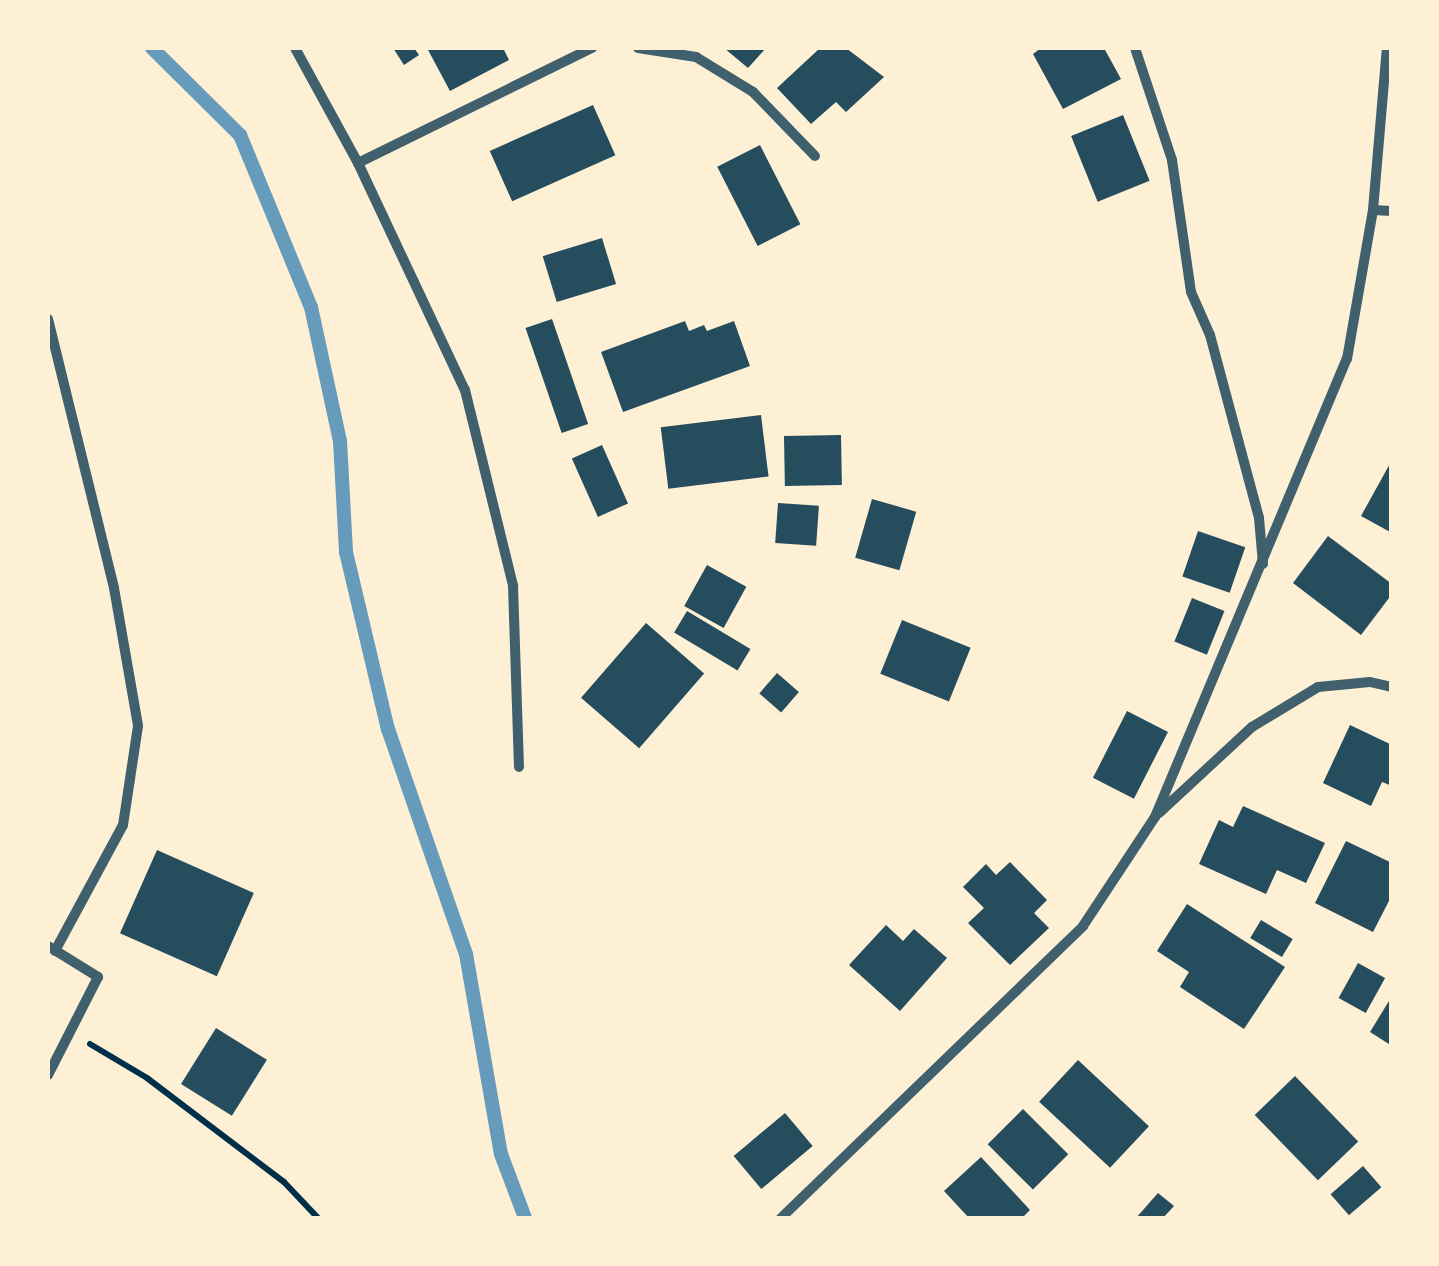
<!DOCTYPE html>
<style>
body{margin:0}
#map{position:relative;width:1439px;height:1266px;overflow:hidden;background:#fdf0d5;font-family:"DM Sans",sans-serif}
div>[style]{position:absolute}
.stream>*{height:14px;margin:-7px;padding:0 7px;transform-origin:7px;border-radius:7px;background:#669bbc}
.building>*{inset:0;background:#264d5e;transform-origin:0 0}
.path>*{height:6px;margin:-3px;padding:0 3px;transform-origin:3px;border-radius:3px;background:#003049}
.minor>*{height:10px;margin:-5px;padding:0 5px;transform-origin:5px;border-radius:5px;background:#3f606c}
span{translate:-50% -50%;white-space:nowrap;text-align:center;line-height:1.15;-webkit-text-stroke:10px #fdf0d5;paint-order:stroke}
.frame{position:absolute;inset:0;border:50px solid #fdf0d5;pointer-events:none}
</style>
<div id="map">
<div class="stream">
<i style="left:152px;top:48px;width:124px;rotate:44.7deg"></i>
<i style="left:240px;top:135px;width:186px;rotate:67.6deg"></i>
<i style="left:311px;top:307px;width:137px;rotate:77.8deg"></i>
<i style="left:340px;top:441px;width:111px;rotate:86.9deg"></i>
<i style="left:346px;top:552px;width:182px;rotate:76.7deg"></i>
<i style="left:388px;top:729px;width:238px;rotate:70.9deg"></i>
<i style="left:466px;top:954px;width:203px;rotate:80.1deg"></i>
<i style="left:501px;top:1154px;width:68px;rotate:69.4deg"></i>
</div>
<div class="building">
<i style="clip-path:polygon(393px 48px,414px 48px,419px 55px,404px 65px)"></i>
<i style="clip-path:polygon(427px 48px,503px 48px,509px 60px,450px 91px)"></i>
<i style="clip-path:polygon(724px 48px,766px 48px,748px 68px)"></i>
<i style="clip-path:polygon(820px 48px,846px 48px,884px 77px,846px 112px,836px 102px,811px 124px,777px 88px)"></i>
<i style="clip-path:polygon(1104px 48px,1121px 79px,1063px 109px,1033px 54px,1041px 48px)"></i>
<i style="left:593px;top:105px;width:55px;height:113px;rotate:66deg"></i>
<i style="left:1123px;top:115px;width:71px;height:56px;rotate:68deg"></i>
<i style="left:760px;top:145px;width:89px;height:48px;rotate:63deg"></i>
<i style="left:602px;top:238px;width:48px;height:62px;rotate:73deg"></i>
<i style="left:552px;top:319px;width:111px;height:28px;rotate:71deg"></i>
<i style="clip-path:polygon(685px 321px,689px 331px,704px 325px,707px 331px,734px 321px,750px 366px,623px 412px,601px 352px)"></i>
<i style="left:761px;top:415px;width:62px;height:101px;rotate:83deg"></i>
<i style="left:841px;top:435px;width:50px;height:57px;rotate:89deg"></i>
<i style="left:602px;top:445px;width:64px;height:33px;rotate:66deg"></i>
<i style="clip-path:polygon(1392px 460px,1392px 533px,1361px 516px)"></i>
<i style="left:872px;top:499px;width:46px;height:61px;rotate:16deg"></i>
<i style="left:778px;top:503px;width:41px;height:40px;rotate:4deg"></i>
<i style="left:1198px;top:531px;width:50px;height:48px;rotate:19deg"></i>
<i style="clip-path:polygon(1328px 536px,1392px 584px,1392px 594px,1361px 635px,1293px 583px)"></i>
<i style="left:707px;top:565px;width:45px;height:47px;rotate:29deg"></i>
<i style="left:1192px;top:598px;width:35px;height:47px;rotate:22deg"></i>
<i style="left:687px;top:611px;width:74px;height:25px;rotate:31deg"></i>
<i style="left:902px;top:620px;width:74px;height:58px;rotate:22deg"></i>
<i style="left:646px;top:623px;width:77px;height:99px;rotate:41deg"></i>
<i style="left:777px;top:673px;width:29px;height:27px;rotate:41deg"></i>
<i style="left:1127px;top:711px;width:46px;height:75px;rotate:27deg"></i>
<i style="clip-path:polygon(1350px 725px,1392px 745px,1392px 786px,1382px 782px,1371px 806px,1323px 783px)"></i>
<i style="clip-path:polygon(1243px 806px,1325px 843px,1306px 883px,1277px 870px,1266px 894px,1199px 864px,1219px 820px,1233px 827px)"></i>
<i style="clip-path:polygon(1346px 841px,1392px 863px,1392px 895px,1373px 932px,1315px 903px)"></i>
<i style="left:157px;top:850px;width:106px;height:91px;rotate:24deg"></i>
<i style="clip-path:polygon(1010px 862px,1047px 900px,1034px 913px,1049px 928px,1010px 965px,968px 923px,984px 908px,963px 887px,986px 864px,996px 875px)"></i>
<i style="clip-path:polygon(1187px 904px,1285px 967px,1244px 1029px,1180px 987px,1189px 972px,1157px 951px)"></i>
<i style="left:1261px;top:920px;width:37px;height:21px;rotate:31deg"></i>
<i style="clip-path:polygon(886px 925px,903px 941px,914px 929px,947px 958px,900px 1011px,849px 965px)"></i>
<i style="left:1358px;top:963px;width:31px;height:40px;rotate:29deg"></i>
<i style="clip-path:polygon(1392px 996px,1392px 1046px,1370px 1032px)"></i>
<i style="left:216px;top:1028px;width:60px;height:66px;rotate:32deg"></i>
<i style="left:1078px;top:1060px;width:97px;height:57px;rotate:43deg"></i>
<i style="left:1295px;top:1076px;width:91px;height:56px;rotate:46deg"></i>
<i style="left:1023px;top:1109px;width:64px;height:50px;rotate:45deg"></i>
<i style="left:785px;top:1113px;width:43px;height:67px;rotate:50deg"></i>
<i style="clip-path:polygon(981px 1157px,1030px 1210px,1022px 1218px,969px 1218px,944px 1191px)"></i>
<i style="left:1363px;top:1166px;width:28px;height:43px;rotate:49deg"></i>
<i style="clip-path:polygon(1158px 1193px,1174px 1206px,1163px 1218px,1136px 1218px)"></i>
</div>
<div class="path">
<i style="left:90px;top:1044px;width:66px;rotate:30.8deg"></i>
<i style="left:147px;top:1078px;width:172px;rotate:37.2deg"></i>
<i style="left:284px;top:1182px;width:50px;rotate:46.6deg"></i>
</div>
<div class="minor">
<i style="left:295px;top:48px;width:131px;rotate:61.3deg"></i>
<i style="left:358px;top:163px;width:251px;rotate:64.8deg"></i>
<i style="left:465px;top:390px;width:202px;rotate:76.2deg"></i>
<i style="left:513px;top:586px;width:181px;rotate:88.1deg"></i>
<i style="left:638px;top:48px;width:59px;rotate:8.8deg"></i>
<i style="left:696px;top:57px;width:67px;rotate:31.6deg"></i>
<i style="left:753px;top:92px;width:89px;rotate:45.9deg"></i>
<i style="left:1135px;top:48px;width:118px;rotate:71.7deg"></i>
<i style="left:1172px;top:160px;width:133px;rotate:81.8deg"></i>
<i style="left:1191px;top:292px;width:47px;rotate:66.2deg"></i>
<i style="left:1210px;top:335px;width:189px;rotate:75deg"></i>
<i style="left:1259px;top:518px;width:46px;rotate:85deg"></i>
<i style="left:358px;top:163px;width:261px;rotate:-26.2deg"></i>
<i style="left:1373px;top:210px;width:19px;rotate:3deg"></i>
<i style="left:48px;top:319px;width:277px;rotate:76.2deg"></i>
<i style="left:114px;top:588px;width:140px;rotate:80.1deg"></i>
<i style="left:138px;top:726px;width:100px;rotate:98.6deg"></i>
<i style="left:123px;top:825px;width:143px;rotate:118.4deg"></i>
<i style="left:1159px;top:813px;width:127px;rotate:-42.8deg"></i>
<i style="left:1252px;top:727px;width:77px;rotate:-31.2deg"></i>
<i style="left:1318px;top:687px;width:52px;rotate:-5.5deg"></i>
<i style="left:1370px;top:682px;width:23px;rotate:13deg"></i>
<i style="left:48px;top:946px;width:59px;rotate:31.8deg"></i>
<i style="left:98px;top:977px;width:110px;rotate:117deg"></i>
<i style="left:781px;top:1218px;width:420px;rotate:-44deg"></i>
<i style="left:1083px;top:926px;width:131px;rotate:-56.6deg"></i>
<i style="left:1155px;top:817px;width:497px;rotate:-67.3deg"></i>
<i style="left:1347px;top:359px;width:151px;rotate:-80.1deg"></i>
<i style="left:1373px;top:210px;width:163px;rotate:-85.1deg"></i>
</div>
<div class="frame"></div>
</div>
